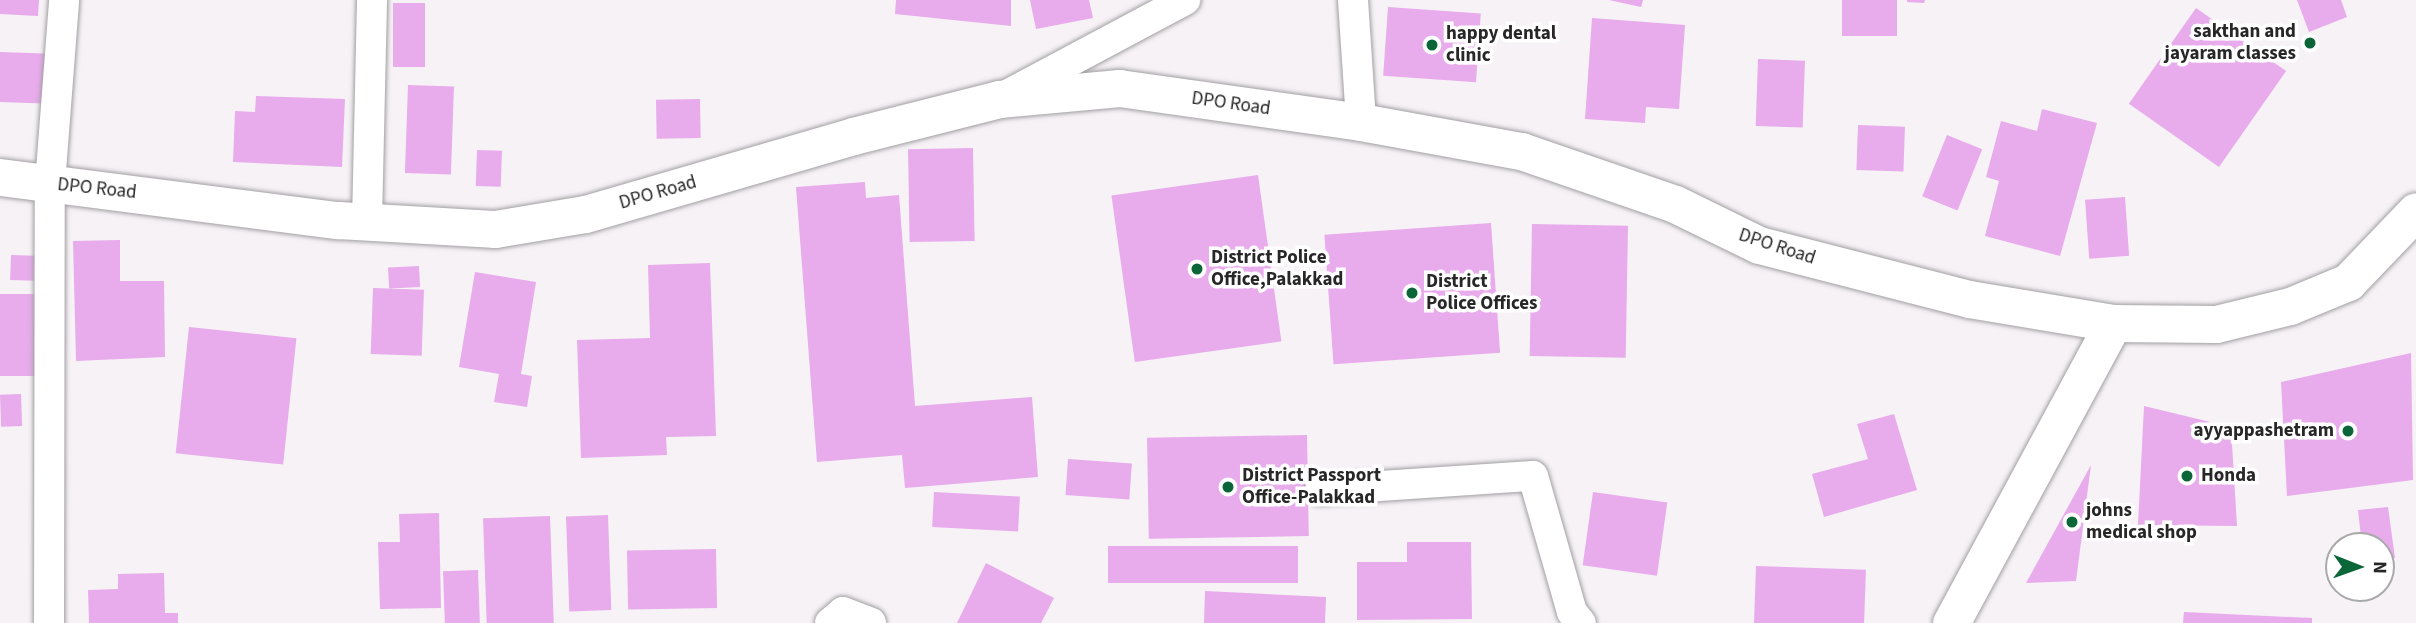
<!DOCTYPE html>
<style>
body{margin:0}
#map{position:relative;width:2416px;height:623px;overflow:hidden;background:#f6f2f6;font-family:"Source Sans 3",sans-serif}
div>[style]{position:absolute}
.building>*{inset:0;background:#e8abec;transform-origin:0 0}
.roads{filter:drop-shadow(0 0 2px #a29fa2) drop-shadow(0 0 2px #a29fa2)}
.minor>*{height:30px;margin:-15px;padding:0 15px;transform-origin:15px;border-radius:15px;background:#fff}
.tertiary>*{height:37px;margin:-18.5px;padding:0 18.5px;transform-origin:18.5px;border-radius:18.5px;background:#fff}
.dots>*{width:19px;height:19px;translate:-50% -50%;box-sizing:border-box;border:4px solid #fff;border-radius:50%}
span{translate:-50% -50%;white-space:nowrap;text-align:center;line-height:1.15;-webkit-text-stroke:7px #fff;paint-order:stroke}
.poi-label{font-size:19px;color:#282728;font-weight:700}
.right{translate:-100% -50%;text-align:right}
.left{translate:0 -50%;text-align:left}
.street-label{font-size:19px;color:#282728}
.north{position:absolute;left:2325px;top:532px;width:70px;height:70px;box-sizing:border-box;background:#fff;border:2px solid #a9a9a9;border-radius:50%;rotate:91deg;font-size:19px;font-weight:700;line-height:28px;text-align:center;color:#282728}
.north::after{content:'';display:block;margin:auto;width:24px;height:32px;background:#0a6639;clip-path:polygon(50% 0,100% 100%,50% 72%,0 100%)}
</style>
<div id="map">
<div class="building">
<i style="clip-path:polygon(0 0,39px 0,38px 16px,0 14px)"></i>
<i style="clip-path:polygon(896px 0,1011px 0,1011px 26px,895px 14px)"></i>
<i style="clip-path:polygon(1030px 0,1089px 0,1093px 18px,1036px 29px)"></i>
<i style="clip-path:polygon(1609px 0,1643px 0,1641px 7px)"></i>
<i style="left:1842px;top:0;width:55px;height:36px"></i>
<i style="clip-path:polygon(1907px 0,1925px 0,1924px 3px,1907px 2px)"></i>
<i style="clip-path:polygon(2297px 0,2341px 0,2347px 17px,2309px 32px)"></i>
<i style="left:425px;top:3px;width:64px;height:32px;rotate:90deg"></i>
<i style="left:1388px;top:7px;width:93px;height:69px;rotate:4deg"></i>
<i style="left:2196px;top:8px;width:110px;height:117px;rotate:35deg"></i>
<i style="clip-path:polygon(1592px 18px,1685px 25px,1679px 109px,1646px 107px,1645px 123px,1585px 119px)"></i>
<i style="left:0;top:52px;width:52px;height:50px;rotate:2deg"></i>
<i style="left:1758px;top:59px;width:47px;height:67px;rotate:2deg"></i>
<i style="left:408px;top:85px;width:46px;height:88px;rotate:2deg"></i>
<i style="clip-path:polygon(256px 96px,345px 99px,342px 167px,233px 162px,235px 111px,255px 112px)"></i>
<i style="left:700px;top:99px;width:39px;height:44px;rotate:89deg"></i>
<i style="clip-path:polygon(2042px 109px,2097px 123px,2060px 256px,1985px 236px,1999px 181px,1986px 177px,2001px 121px,2037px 131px)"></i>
<i style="left:1858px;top:125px;width:47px;height:45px;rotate:2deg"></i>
<i style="left:1947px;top:135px;width:38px;height:66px;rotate:22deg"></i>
<i style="left:973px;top:148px;width:93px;height:65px;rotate:89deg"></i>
<i style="left:477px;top:150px;width:25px;height:36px;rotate:2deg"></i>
<i style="left:1258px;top:175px;width:168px;height:148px;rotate:82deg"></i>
<i style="clip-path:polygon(865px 182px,866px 198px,899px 195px,915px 406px,1032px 397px,1038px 477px,905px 488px,902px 455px,817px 462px,796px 187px)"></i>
<i style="left:2125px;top:197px;width:59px;height:40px;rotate:86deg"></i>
<i style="left:1491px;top:223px;width:130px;height:167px;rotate:86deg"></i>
<i style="left:1532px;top:224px;width:96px;height:132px;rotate:1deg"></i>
<i style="clip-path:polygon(120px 240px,120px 281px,164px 281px,165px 357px,76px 361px,73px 241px)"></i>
<i style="left:11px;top:255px;width:24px;height:25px;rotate:2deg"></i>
<i style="clip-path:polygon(710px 263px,716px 436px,666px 437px,667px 455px,581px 458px,577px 340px,650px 338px,648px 265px)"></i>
<i style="left:419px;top:266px;width:21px;height:31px;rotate:87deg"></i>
<i style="clip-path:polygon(475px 272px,536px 282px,521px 374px,532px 376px,527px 407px,494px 402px,499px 374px,459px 367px)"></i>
<i style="left:373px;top:288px;width:51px;height:66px;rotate:2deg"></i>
<i style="left:0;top:294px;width:36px;height:82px"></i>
<i style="left:189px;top:327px;width:108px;height:127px;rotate:6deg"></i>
<i style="clip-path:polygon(2411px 353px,2413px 480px,2287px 496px,2281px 382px)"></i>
<i style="left:21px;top:394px;width:32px;height:21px;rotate:88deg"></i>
<i style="clip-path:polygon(2144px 406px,2231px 427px,2237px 526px,2138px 525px)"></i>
<i style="clip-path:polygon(1894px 414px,1917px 490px,1824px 517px,1812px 474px,1868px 459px,1857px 424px)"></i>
<i style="left:1307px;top:435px;width:101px;height:160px;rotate:89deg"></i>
<i style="left:1068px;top:459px;width:64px;height:36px;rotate:4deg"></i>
<i style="clip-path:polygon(2091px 465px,2076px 581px,2026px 583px)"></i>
<i style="left:934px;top:492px;width:86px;height:35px;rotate:3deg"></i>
<i style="left:1593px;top:492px;width:75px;height:74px;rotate:8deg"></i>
<i style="clip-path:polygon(2388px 507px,2395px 558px,2381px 559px,2381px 546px,2362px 546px,2358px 510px)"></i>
<i style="clip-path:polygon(439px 513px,441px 608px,380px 609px,378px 542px,400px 542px,399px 514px)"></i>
<i style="left:608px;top:515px;width:95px;height:42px;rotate:88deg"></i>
<i style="left:550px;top:516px;width:107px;height:67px;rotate:88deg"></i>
<i style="clip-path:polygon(1407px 542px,1471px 542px,1472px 619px,1357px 620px,1357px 562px,1407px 562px)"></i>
<i style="left:1108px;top:546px;width:190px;height:37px"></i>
<i style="left:716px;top:549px;width:59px;height:89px;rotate:89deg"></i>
<i style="clip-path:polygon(986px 563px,1054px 598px,1041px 623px,957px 623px)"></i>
<i style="left:1756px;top:566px;width:110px;height:57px;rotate:2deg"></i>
<i style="left:478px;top:570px;width:53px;height:35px;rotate:88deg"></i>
<i style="clip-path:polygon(164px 573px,165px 613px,178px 613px,178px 623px,89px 623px,88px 590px,118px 589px,118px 574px)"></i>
<i style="clip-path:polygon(1205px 591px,1326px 597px,1325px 623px,1204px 623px)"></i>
<i style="clip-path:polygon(2184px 612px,2312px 618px,2312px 623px,2183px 623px)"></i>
</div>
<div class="roads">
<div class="minor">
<i style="left:1353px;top:0;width:122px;rotate:86.2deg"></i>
<i style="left:1009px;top:94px;width:200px;rotate:-28.1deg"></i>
<i style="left:367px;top:222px;width:222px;rotate:-88.7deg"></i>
<i style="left:1320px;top:490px;width:213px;rotate:-3.8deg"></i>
<i style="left:1533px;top:476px;width:141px;rotate:74deg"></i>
<i style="left:1572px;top:612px;width:14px;rotate:51deg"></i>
<i style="left:49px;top:623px;width:439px;rotate:-89.9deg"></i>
<i style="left:50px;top:184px;width:185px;rotate:-85.6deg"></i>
<i style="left:830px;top:623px;width:17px;rotate:-40deg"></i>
<i style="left:843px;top:612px;width:30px;rotate:21deg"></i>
</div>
<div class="tertiary">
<i style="left:0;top:177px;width:341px;rotate:7.3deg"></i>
<i style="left:338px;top:220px;width:157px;rotate:3.3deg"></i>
<i style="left:495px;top:229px;width:91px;rotate:-9.5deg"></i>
<i style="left:585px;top:214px;width:279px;rotate:-16.2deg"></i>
<i style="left:853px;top:136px;width:151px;rotate:-14.2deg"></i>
<i style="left:999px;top:99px;width:121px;rotate:-5.2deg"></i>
<i style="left:1119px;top:88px;width:244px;rotate:8deg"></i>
<i style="left:1361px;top:122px;width:163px;rotate:10.3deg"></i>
<i style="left:1521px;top:151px;width:163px;rotate:19deg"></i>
<i style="left:1675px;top:204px;width:93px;rotate:26deg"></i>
<i style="left:1759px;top:245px;width:217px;rotate:14.4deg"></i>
<i style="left:1969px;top:299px;width:146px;rotate:9.5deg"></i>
<i style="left:2113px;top:323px;width:103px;rotate:0.6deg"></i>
<i style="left:2216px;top:324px;width:76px;rotate:-13.7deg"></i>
<i style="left:2290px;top:306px;width:63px;rotate:-22.5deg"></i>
<i style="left:2348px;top:282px;width:98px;rotate:-46.2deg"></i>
<i style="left:1951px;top:623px;width:341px;rotate:-61.6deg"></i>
</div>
</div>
<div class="dots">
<i style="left:2310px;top:43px;background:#0a6639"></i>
<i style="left:1432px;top:45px;background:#0a6639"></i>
<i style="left:1197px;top:269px;background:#0a6639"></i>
<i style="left:1412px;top:293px;background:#0a6639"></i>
<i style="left:2348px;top:431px;background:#0a6639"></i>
<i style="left:2187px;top:476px;background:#0a6639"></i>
<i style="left:1228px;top:487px;background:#0a6639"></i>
<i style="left:2072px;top:522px;background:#0a6639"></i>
</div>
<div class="poi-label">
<span class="right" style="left:2296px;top:43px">sakthan and<br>jayaram classes</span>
<span class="left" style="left:1446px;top:45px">happy dental<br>clinic</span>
<span class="left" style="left:1211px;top:269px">District Police<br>Office,Palakkad</span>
<span class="left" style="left:1426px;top:293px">District<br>Police Offices</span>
<span class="right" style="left:2334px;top:431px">ayyappashetram</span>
<span class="left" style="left:1242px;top:487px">District Passport<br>Office-Palakkad</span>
<span class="left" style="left:2201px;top:476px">Honda</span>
<span class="left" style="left:2086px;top:522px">johns<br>medical shop</span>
</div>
<div class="street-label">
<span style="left:1231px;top:104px;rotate:8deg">DPO Road</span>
<span style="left:97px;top:189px;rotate:6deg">DPO Road</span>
<span style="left:658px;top:193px;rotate:-16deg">DPO Road</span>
<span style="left:1777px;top:247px;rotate:18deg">DPO Road</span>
</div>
<div class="north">N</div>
</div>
